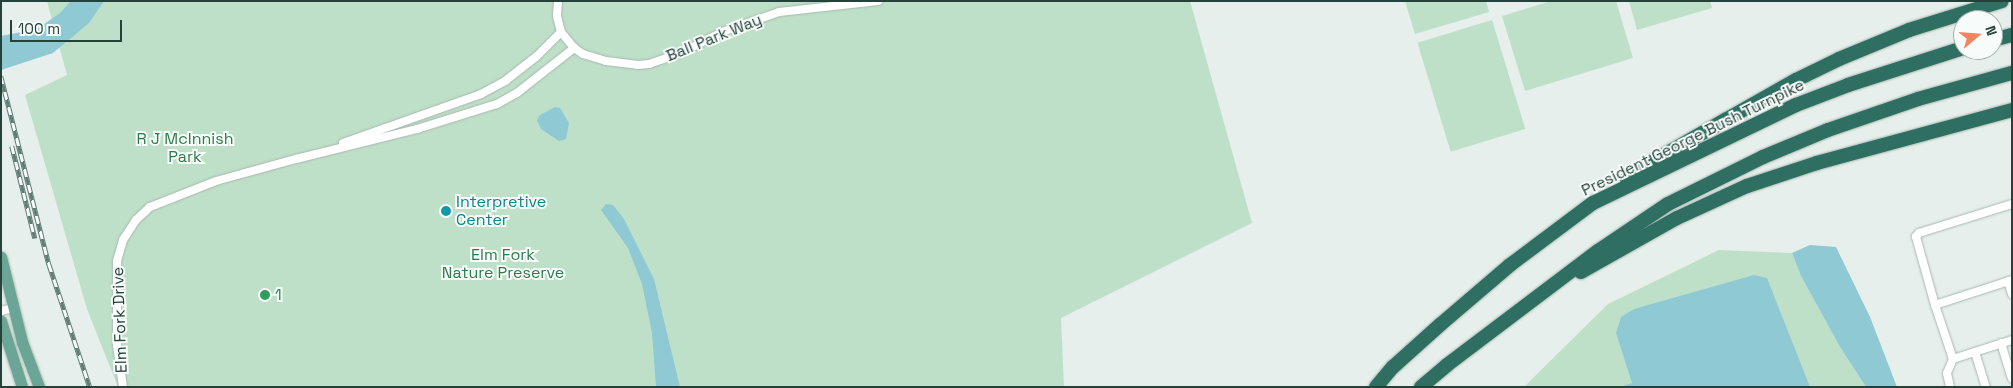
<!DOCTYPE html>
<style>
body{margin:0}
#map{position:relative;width:2013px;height:388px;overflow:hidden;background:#e6efeb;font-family:"Space Grotesk",sans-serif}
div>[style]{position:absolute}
.green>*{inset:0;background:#bfe0c8;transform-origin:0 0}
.water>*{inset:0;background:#8ec9d4}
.roads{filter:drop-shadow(0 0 1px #a8b8b2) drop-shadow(0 0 1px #a8b8b2)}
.minor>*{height:8px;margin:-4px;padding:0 4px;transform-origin:4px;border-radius:4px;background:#fff}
.primary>*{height:11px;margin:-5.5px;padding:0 5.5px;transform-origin:5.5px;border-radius:5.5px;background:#6aa596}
.motorway>*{height:14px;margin:-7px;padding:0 7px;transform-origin:7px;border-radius:7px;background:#2f6f62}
.rail>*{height:4.5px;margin-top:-2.25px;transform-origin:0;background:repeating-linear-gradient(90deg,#f7fbf9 0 8px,#5f7d75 0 16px);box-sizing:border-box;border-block:1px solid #5f7d75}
.dots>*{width:14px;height:14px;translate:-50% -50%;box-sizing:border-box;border:2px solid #f7fbf9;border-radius:50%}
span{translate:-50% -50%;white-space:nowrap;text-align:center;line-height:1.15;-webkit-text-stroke:4px #f7fbf9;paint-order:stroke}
.street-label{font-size:16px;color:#24423a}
.park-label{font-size:16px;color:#2d7a4b}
.culture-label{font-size:16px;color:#0d838f}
.left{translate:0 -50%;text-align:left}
.leisure-label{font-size:16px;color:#27864d}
.frame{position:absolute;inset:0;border:2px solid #24423a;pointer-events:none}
.north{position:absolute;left:1953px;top:10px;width:50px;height:50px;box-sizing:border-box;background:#f7fbf9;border:1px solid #a3b1ad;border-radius:50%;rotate:72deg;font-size:14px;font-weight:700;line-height:20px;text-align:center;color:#24423a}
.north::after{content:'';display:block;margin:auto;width:18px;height:22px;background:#f4845f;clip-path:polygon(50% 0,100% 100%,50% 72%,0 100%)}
.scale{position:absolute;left:10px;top:20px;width:112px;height:22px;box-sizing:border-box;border:2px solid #24423a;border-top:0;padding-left:6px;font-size:15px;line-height:18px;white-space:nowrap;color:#24423a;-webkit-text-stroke:4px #f7fbf9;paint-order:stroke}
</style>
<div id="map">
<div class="green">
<i style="clip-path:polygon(47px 1px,1190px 1px,1252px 223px,1061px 318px,1064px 387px,118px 387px,87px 309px,25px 95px,67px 75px)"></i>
<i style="clip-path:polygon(1405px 1px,1486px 1px,1489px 12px,1415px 34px)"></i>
<i style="clip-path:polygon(1551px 1px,1616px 1px,1633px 58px,1525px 91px,1502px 16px)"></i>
<i style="clip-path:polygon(1629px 1px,1710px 1px,1712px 8px,1637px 30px)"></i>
<i style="left:1492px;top:20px;width:114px;height:78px;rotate:73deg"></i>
<i style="clip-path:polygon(1719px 250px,1792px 253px,1801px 276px,1840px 347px,1866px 387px,1524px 387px,1608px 304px)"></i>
</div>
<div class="water">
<i style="clip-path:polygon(71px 1px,104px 1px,89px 23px,53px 53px,1px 70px,1px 36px,37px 29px,60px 13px)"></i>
<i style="clip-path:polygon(555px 107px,560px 108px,569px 123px,566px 139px,559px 141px,541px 129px,537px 120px,540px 115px)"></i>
<i style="clip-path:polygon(606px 204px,613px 205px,624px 219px,654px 279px,680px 387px,656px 387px,652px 333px,642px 284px,628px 248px,601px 210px)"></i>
<i style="clip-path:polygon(1810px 245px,1836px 247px,1870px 317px,1897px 387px,1866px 387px,1840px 347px,1801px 276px,1792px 253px)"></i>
<i style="clip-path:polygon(1754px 275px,1767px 278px,1810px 387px,1621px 387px,1632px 383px,1616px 333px,1621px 317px,1634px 309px)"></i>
</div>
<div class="roads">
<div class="minor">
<i style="left:558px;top:1px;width:15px;rotate:94deg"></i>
<i style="left:557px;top:16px;width:16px;rotate:76deg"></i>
<i style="left:561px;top:32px;width:21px;rotate:51deg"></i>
<i style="left:574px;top:48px;width:11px;rotate:34deg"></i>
<i style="left:583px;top:54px;width:24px;rotate:17deg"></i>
<i style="left:606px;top:61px;width:32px;rotate:7deg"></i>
<i style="left:638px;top:65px;width:11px;rotate:-5deg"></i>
<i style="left:649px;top:64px;width:36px;rotate:-19deg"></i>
<i style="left:683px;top:52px;width:44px;rotate:-27.1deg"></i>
<i style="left:722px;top:32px;width:60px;rotate:-19.3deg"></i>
<i style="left:779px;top:12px;width:100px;rotate:-6.3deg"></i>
<i style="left:343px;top:143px;width:146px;rotate:-19.5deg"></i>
<i style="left:481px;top:94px;width:27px;rotate:-28deg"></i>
<i style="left:505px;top:81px;width:39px;rotate:-38deg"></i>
<i style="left:536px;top:57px;width:35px;rotate:-45deg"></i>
<i style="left:2008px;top:281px;width:14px;rotate:73deg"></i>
<i style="left:1935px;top:305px;width:81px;rotate:-18deg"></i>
<i style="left:1px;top:311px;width:12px;rotate:-14deg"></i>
<i style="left:2001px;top:343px;width:37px;rotate:73deg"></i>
<i style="left:1975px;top:352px;width:37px;rotate:73deg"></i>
<i style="left:1953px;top:359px;width:62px;rotate:-17.9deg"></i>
<i style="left:123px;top:387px;width:42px;rotate:-98.1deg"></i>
<i style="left:117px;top:345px;width:84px;rotate:-90deg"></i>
<i style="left:117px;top:261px;width:22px;rotate:-74deg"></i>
<i style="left:123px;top:240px;width:24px;rotate:-57deg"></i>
<i style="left:136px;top:220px;width:19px;rotate:-43deg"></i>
<i style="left:150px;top:207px;width:71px;rotate:-21.5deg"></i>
<i style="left:216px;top:181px;width:83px;rotate:-15.4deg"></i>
<i style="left:296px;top:159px;width:125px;rotate:-13.9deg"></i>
<i style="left:417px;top:129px;width:84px;rotate:-17.4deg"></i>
<i style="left:497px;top:104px;width:23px;rotate:-29deg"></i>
<i style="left:517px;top:93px;width:73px;rotate:-38.3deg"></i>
<i style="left:1950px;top:387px;width:14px;rotate:-102deg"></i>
<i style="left:1947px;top:373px;width:15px;rotate:-67deg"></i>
<i style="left:1953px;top:359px;width:57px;rotate:-108.4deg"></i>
<i style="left:1935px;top:305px;width:71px;rotate:-105.6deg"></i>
<i style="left:1916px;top:237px;width:5px;rotate:-53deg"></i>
<i style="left:1919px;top:233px;width:97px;rotate:-17.3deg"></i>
</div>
<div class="primary">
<i style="left:1px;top:257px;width:88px;rotate:76.1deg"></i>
<i style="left:22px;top:342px;width:48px;rotate:69.3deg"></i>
<i style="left:1px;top:321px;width:69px;rotate:72.3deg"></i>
</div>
<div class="motorway">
<i style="left:1993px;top:40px;width:20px;rotate:-15deg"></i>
<i style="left:1627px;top:179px;width:26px;rotate:-36deg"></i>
<i style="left:1648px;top:164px;width:91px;rotate:-29.7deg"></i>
<i style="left:1727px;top:119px;width:79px;rotate:-29.5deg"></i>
<i style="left:1796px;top:80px;width:48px;rotate:-26deg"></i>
<i style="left:1839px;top:59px;width:76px;rotate:-22.5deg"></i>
<i style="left:1909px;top:30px;width:97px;rotate:-17.3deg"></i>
<i style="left:1581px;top:272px;width:110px;rotate:-29.4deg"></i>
<i style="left:1677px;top:218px;width:77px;rotate:-24.6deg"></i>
<i style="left:1747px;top:186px;width:74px;rotate:-18.2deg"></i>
<i style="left:1817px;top:163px;width:202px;rotate:-15.2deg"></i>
<i style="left:1376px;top:387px;width:26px;rotate:-50deg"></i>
<i style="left:1393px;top:367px;width:64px;rotate:-41.9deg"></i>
<i style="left:1441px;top:324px;width:91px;rotate:-40.5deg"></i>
<i style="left:1510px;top:265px;width:104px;rotate:-36.8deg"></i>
<i style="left:1593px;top:203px;width:225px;rotate:-25.8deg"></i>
<i style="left:1796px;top:105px;width:56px;rotate:-21deg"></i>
<i style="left:1848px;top:85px;width:121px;rotate:-17.8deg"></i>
<i style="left:1421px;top:387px;width:34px;rotate:-40deg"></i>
<i style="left:1447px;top:365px;width:189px;rotate:-37.1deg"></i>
<i style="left:1598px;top:251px;width:84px;rotate:-33.9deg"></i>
<i style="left:1668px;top:204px;width:106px;rotate:-26.3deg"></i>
<i style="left:1763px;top:157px;width:70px;rotate:-22.6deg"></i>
<i style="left:1828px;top:130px;width:95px;rotate:-19deg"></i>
<i style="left:1918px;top:99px;width:98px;rotate:-15.5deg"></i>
</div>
</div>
<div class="rail">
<i style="left:1px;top:76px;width:194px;rotate:75.7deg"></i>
<i style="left:49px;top:264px;width:130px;rotate:71.6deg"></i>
<i style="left:12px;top:146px;width:95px;rotate:76deg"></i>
</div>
<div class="dots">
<i style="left:446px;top:211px;background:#0f9aa8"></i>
<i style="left:265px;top:295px;background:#2e9e5b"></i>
</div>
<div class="street-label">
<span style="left:714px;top:38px;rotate:-22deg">Ball Park Way</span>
<span style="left:1693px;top:138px;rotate:-26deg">President George Bush Turnpike</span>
<span style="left:120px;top:320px;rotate:-92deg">Elm Fork Drive</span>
</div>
<div class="park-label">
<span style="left:185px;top:148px">R J McInnish<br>Park</span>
<span style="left:503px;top:264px">Elm Fork<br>Nature Preserve</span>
</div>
<div class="culture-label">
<span class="left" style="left:456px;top:211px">Interpretive<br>Center</span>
</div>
<div class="leisure-label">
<span class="left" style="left:275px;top:295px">1</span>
</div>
<div class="frame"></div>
<div class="north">N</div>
<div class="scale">100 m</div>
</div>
